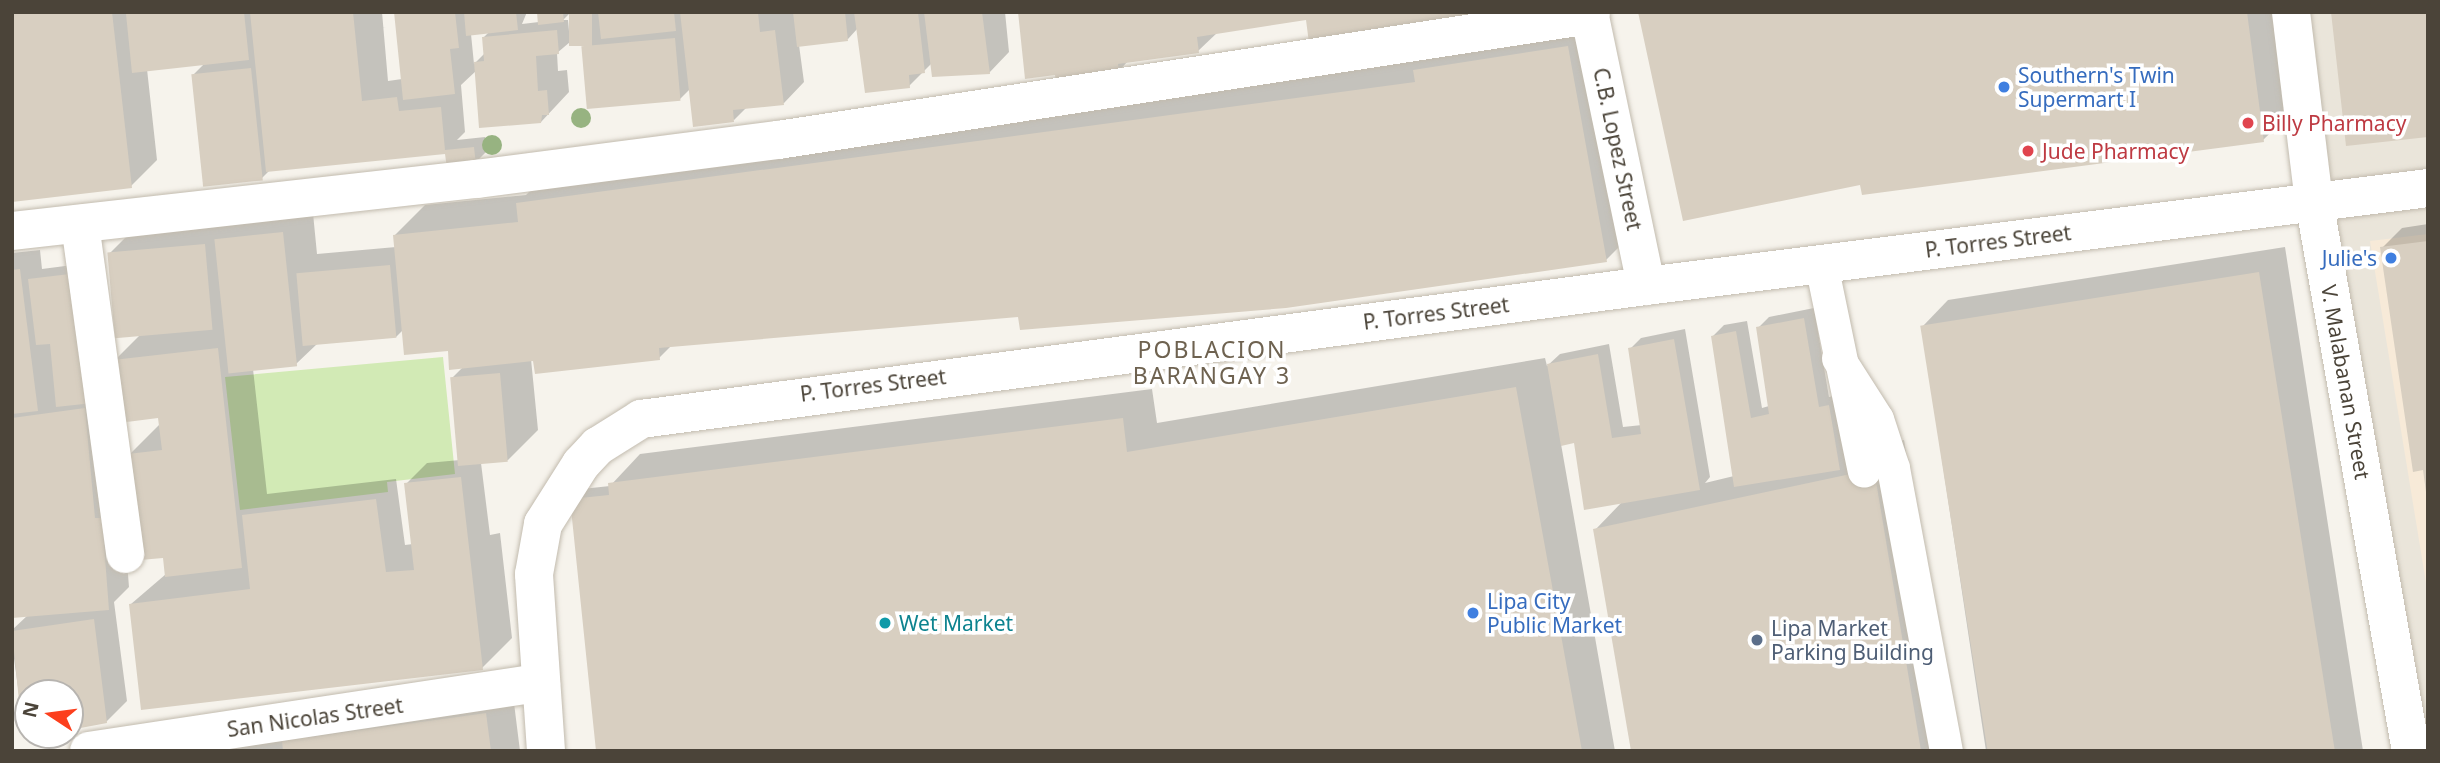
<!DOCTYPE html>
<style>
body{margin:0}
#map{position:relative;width:2440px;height:763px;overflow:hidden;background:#f6f3ec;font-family:"Noto Sans",sans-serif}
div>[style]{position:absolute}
.residential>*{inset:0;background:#eae5da}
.commercial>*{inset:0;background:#f7ead8}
.green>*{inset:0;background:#d2eab5}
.shadow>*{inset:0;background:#0003}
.building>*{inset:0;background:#d8cfc1;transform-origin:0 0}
.roads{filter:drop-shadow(0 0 2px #c2bbae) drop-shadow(0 0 2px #c2bbae)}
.service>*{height:33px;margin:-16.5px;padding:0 16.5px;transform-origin:16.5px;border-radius:16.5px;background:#fff}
.minor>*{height:38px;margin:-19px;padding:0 19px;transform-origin:19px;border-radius:19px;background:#fff}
.tertiary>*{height:38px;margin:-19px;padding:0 19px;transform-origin:19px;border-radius:19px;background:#fff}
.trees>*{width:20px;height:20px;margin:-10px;border-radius:50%;background:#97b381}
.dots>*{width:19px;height:19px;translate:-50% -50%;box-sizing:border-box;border:4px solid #fff;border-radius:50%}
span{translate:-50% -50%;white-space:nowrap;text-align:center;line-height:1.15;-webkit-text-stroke:7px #fff;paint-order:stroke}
.shop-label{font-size:21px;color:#366cbe}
.left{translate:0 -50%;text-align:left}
.right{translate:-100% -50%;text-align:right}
.health-label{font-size:21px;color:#be3a42}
.street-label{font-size:21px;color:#4b4439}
.culture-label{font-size:21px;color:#0d838f}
.service-label{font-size:21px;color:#4e5e75}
.neighbourhood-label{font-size:23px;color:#6e6250;letter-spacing:2px}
.frame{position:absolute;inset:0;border:14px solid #4b4439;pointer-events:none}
.north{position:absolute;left:14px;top:679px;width:70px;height:70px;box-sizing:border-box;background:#fff;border:2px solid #b7b4b0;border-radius:50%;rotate:283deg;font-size:19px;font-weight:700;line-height:28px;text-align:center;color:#4b4439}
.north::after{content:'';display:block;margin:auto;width:24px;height:32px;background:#fc3f1d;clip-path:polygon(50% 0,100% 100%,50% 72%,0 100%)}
</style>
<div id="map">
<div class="residential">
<i style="clip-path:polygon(2293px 12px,2428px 12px,2428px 751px)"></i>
</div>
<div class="commercial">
<i style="clip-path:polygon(2428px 234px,2428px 595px,2370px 241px)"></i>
</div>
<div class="green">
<i style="clip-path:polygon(443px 357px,455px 474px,387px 482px,388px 492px,240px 510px,225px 377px)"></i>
</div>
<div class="shadow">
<i style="clip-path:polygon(evenodd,12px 12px,382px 12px,388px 81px,402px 79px,395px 12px,527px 12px,522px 24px,539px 22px,538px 12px,1005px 12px,1009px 52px,989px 73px,932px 63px,909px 86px,858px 28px,848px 39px,799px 45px,804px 82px,784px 103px,747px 107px,734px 120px,690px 89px,680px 99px,584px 49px,591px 42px,571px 12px,563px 20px,568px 20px,570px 42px,557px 53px,558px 71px,567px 70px,569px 92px,541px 122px,477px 70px,461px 85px,465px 132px,457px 140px,485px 137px,486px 152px,475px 163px,448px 166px,447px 150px,270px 170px,262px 178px,193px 75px,205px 63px,147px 69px,157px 160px,131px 186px,12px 12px,489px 32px,484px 37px,485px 53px,474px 64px,471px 34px,489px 32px)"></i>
<i style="clip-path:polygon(1019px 12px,1307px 18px,1218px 32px,1198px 51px,1128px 61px,1118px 72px,1056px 73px)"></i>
<i style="clip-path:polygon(1640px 12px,2277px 12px,2290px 114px,2263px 140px,1861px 183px)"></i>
<i style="clip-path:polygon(evenodd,1598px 17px,1636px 230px,1606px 260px,672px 345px,659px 358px,531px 359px,538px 430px,508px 460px,481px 463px,490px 535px,500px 533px,512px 638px,482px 668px,131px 604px,166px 574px,165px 556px,130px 454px,160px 424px,160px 417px,114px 361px,140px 335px,109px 254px,139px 224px,312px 203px,317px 254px,396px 247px,395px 235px,425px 205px,526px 195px,548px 173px,1598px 17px,404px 329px,449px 349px,464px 366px,452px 378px,460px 460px,427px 463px,406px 484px,413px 544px,405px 545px,396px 479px,267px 494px,253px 369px,296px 364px,317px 344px,396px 337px,404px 329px)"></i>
<i style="clip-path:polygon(2428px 224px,2428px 490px,2382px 248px,2402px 228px)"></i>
<i style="clip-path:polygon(2285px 247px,2363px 751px,1986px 751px,1922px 327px,1948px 300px)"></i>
<i style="clip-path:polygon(40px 250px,42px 269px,88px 263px,122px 498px,129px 587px,114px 602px,127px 701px,106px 722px,70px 728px,70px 693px,28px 693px,28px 708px,21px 709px,12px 644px,12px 630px,28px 615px,12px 616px,12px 253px)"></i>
<i style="clip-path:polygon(1814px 308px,1829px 397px,1839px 395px,1849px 452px,1904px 440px,1955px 751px,1633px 751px,1595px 530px,1623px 501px,1576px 441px,1561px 444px,1615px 751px,598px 751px,571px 500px,582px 489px,610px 486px,640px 454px,1152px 389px,1157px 423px,1545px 358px,1547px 366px,1560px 354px,1609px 344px,1623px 427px,1642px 425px,1630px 349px,1641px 338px,1685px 329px,1710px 477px,1705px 483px,1734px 476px,1713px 336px,1724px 325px,1747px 321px,1762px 408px,1769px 406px,1758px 328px,1769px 317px)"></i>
<i style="clip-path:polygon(512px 687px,520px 751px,181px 751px)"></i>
</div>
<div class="building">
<i style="clip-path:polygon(12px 12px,112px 12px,132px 188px,12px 202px)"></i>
<i style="clip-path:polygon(244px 12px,249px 60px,132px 73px,126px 14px)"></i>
<i style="clip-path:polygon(250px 12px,353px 12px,362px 101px,397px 97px,399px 111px,441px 107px,445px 150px,474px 147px,476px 165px,447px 168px,445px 154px,266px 172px)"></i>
<i style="clip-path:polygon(394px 12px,455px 12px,459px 48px,450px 49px,455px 94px,403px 100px)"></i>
<i style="clip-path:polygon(464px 12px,516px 12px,518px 30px,466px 36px)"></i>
<i style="clip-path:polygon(537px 12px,563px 12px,564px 22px,538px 25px)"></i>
<i style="left:569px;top:12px;width:23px;height:34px"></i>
<i style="clip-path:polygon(598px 12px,674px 12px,676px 31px,601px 39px)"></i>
<i style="clip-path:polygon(680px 12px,758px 12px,760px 32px,775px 30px,784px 105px,733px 110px,734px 122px,693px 127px)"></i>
<i style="clip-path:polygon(793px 12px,845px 12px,848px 41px,797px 47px)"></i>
<i style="clip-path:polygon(854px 12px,918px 12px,925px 73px,909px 75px,910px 88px,865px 93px)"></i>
<i style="clip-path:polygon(924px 12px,982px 12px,990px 74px,932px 77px)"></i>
<i style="clip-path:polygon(1018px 12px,1527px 12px,1309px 43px,1306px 20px,1197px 37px,1199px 53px,1118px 64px,1119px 73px,1056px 83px,1055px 75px,1025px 79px)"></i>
<i style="clip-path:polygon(1638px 12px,2247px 12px,2264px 142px,1862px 195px,1860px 185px,1683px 221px)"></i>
<i style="clip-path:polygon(2331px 12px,2428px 12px,2428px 137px,2346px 146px)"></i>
<i style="clip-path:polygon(557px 30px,559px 54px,536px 56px,538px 91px,547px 90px,549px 115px,542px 115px,541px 123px,479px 128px,474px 62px,484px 61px,482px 37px)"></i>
<i style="left:675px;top:38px;width:63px;height:94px;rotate:85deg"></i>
<i style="clip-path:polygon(1568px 46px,1607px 262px,1286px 308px,1020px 330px,1018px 317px,659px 348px,660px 360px,535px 374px,533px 361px,449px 370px,448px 351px,404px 355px,393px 235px,518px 222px,516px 203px,1415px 82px,1413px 70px)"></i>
<i style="left:251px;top:68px;width:113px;height:60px;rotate:84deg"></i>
<i style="left:283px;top:232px;width:135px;height:69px;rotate:84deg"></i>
<i style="clip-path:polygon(2428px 241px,2428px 492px,2426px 492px,2423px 470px,2413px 472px,2380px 247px)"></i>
<i style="left:205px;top:244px;width:86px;height:98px;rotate:85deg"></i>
<i style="left:390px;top:265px;width:73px;height:94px;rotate:85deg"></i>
<i style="clip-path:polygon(20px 269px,38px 411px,12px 414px,12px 270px)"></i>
<i style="left:2259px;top:272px;width:485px;height:343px;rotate:81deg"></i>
<i style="clip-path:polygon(78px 273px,93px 403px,56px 407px,50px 344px,36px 345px,28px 279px)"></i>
<i style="clip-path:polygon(1804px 318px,1819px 407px,1829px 405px,1840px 470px,1734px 487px,1711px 336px,1736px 331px,1751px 418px,1769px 414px,1756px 327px)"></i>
<i style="clip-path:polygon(1674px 339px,1700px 490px,1584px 510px,1574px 443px,1561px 446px,1547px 364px,1598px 354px,1612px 438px,1641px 434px,1628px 348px)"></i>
<i style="clip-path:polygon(218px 348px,242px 568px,165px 577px,163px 558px,140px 560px,128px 454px,162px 450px,158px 418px,119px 423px,113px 360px)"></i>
<i style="left:500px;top:373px;width:89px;height:50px;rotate:85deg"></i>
<i style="clip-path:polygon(1516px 387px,1582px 751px,596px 751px,570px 499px,609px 495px,608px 483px,1123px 418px,1127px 452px)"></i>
<i style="clip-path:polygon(85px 408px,95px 518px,102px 518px,109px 610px,12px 618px,12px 418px)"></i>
<i style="clip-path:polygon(1874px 469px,1921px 751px,1631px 751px,1593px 529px)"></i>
<i style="clip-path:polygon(461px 477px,483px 670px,141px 710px,129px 604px,250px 589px,242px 515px,376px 499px,386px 572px,414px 570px,404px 483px)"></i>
<i style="clip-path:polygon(94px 619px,107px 723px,70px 730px,70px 693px,28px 693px,28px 709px,20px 711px,12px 631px)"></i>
<i style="clip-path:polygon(486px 713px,491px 751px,283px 751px,282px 741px)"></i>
</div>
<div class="roads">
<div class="service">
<i style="left:1821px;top:264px;width:211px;rotate:78.3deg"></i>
<i style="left:1838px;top:358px;width:72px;rotate:57.4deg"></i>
<i style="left:1877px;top:419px;width:52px;rotate:71.9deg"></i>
<i style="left:1893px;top:468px;width:288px;rotate:79.4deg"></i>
</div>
<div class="minor">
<i style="left:2291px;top:12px;width:190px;rotate:83.1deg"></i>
<i style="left:2314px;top:201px;width:558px;rotate:80deg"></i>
<i style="left:80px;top:224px;width:333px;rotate:82.2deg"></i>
<i style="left:12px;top:231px;width:468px;rotate:-6.4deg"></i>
<i style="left:477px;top:179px;width:304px;rotate:-7.4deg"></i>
<i style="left:778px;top:140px;width:822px;rotate:-8.75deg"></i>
<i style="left:89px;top:751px;width:457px;rotate:-8.6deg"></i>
<i style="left:546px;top:751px;width:177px;rotate:-93.9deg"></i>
<i style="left:534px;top:574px;width:51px;rotate:-79.8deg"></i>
<i style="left:543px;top:524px;width:71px;rotate:-57.7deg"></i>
<i style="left:581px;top:464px;width:25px;rotate:-47deg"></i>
<i style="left:598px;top:446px;width:51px;rotate:-32.1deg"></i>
<i style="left:641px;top:419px;width:1014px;rotate:-7.54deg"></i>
</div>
<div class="tertiary">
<i style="left:1589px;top:12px;width:280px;rotate:78.2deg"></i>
<i style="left:1646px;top:286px;width:788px;rotate:-7.14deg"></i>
</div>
</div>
<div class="trees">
<i style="left:581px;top:118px"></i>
<i style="left:492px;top:145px"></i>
</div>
<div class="dots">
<i style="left:2004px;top:87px;background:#3f7fe0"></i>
<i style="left:2248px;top:123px;background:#e0444e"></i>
<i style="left:2028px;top:151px;background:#e0444e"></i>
<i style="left:2391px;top:258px;background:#3f7fe0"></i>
<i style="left:1473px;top:613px;background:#3f7fe0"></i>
<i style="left:885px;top:623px;background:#0f9aa8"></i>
<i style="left:1757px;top:640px;background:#5c6f8a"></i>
</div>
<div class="shop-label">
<span class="left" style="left:2018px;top:87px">Southern's Twin<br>Supermart I</span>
<span class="right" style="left:2377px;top:258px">Julie's</span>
<span class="left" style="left:1487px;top:613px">Lipa City<br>Public Market</span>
</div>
<div class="health-label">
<span class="left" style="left:2262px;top:123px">Billy Pharmacy</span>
<span class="left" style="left:2042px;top:151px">Jude Pharmacy</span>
</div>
<div class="street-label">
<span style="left:1618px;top:149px;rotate:78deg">C.B. Lopez Street</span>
<span style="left:1998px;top:241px;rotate:-7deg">P. Torres Street</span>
<span style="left:1436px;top:313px;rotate:-7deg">P. Torres Street</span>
<span style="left:2346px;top:382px;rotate:80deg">V. Malabanan Street</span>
<span style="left:873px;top:385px;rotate:-7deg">P. Torres Street</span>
<span style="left:315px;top:717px;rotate:-8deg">San Nicolas Street</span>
</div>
<div class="culture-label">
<span class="left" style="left:899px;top:623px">Wet Market</span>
</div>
<div class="service-label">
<span class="left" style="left:1771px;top:640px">Lipa Market<br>Parking Building</span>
</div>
<div class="neighbourhood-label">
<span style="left:1212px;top:362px">POBLACION<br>BARANGAY 3</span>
</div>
<div class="frame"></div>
<div class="north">N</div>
</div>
